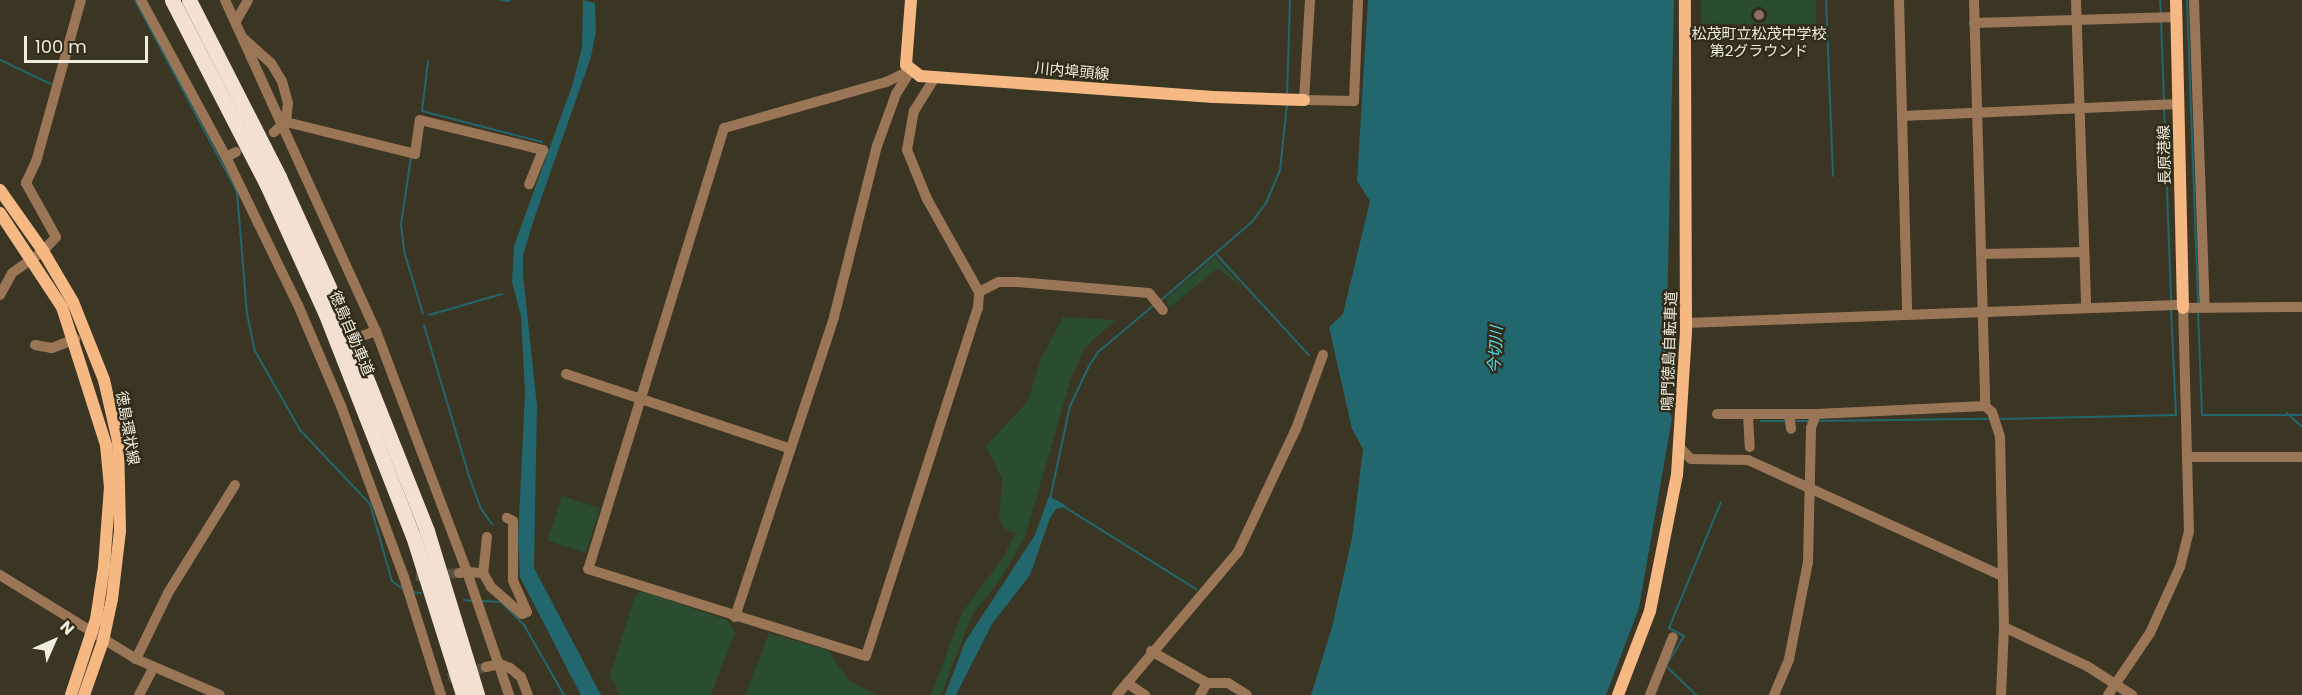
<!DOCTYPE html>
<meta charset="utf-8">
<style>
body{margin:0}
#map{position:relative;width:2302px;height:695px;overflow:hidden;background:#3b3523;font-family:Poppins,"Noto Sans JP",sans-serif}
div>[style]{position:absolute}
.green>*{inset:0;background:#2a4d31;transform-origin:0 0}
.water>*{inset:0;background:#22676e}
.stream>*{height:2px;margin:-1px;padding:0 1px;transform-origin:1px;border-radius:1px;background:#22676e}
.minor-tunnel>*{height:10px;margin-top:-5px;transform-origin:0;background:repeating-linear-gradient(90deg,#56503f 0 10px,transparent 0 15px)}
.minor>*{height:10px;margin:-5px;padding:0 5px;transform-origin:5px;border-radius:5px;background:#9b7656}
.major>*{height:12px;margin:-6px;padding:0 6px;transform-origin:6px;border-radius:6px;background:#f6b984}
.highway>*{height:15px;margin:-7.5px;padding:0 7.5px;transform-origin:7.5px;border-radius:7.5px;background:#f3e0d1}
.dots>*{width:16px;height:16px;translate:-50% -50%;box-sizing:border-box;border:3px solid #312b19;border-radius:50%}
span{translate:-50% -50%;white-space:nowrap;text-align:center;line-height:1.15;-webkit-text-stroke:4.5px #312b19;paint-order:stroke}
.poi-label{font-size:15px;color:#efece0}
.street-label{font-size:15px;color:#efece0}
.water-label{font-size:16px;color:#57dbe9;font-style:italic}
.north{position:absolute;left:24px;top:611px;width:60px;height:60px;-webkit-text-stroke:4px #312b19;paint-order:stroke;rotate:45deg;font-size:16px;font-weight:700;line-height:24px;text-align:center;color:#efece0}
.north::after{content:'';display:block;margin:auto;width:21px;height:27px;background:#efece0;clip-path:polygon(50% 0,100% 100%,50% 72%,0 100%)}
.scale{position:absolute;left:24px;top:36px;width:124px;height:27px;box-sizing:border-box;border:3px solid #efece0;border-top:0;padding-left:8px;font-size:18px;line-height:21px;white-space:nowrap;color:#efece0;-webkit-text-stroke:4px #312b19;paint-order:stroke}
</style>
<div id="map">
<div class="green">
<i style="left:1701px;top:0;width:115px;height:24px"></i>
<i style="clip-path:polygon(1215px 257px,1245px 290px,1218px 268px,1170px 307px,1166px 299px)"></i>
<i style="clip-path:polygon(1063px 317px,1116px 320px,1085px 347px,1071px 378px,1025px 537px,1000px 580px,972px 615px,941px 695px,931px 695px,962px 613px,1002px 559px,1016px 533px,1006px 530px,999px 520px,1002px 479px,986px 446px,1028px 401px,1040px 361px)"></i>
<i style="left:562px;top:496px;width:40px;height:47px;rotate:18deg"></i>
<i style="clip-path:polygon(641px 591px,727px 620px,735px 633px,711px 695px,620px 695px,610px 675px,635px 596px)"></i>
<i style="clip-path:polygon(769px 633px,828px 650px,849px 681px,878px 695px,745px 695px)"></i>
</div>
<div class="water">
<i style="clip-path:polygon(583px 0,595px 3px,596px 31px,591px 57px,533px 222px,523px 256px,523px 275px,537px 406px,534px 568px,601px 695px,581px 695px,574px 682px,520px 577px,518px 540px,525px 392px,521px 316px,512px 282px,514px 246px,572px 86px,582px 48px)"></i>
<i style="clip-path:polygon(1368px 0,1674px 0,1665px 404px,1672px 418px,1639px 608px,1606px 695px,1311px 695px,1332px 627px,1352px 538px,1363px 449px,1352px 429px,1329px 327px,1343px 314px,1370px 201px,1357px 181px)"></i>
<i style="clip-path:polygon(1049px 496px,1067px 506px,1056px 509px,1050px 518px,1030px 575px,992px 624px,956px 695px,945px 695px,965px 642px,1035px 535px)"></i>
</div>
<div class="stream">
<i style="left:135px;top:0;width:217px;rotate:62deg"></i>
<i style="left:237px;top:192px;width:122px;rotate:85.3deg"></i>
<i style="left:247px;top:314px;width:38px;rotate:78deg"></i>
<i style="left:255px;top:351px;width:91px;rotate:60.3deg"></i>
<i style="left:300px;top:430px;width:102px;rotate:46.6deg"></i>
<i style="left:370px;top:504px;width:80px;rotate:74.1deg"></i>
<i style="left:392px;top:581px;width:15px;rotate:37deg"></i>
<i style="left:501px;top:0;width:9px;rotate:6deg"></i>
<i style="left:1826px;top:0;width:176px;rotate:87.7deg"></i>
<i style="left:2160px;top:0;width:14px;rotate:86deg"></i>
<i style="left:2187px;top:0;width:305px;rotate:87.9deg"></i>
<i style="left:2161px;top:20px;width:81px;rotate:87.9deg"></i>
<i style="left:0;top:60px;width:56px;rotate:25.2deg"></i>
<i style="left:428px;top:61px;width:50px;rotate:96.8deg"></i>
<i style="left:422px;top:111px;width:124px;rotate:14.5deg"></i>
<i style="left:1287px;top:96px;width:96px;rotate:-88.2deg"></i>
<i style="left:2164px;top:107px;width:195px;rotate:87.9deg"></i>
<i style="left:411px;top:157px;width:69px;rotate:98.4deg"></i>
<i style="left:401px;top:225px;width:26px;rotate:83deg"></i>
<i style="left:404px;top:251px;width:66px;rotate:73.2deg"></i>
<i style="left:1216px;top:254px;width:137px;rotate:47.4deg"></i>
<i style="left:1160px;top:301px;width:121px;rotate:-40.7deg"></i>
<i style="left:1252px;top:222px;width:24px;rotate:-54deg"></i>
<i style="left:1266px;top:203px;width:36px;rotate:-67deg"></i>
<i style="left:1280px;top:170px;width:65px;rotate:-83.9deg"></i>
<i style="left:2198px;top:311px;width:104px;rotate:87.8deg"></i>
<i style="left:2202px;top:415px;width:100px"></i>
<i style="left:429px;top:315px;width:76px;rotate:-16deg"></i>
<i style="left:424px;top:325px;width:158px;rotate:73.4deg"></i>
<i style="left:469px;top:476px;width:33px;rotate:70deg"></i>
<i style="left:480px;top:507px;width:21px;rotate:55deg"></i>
<i style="left:2287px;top:413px;width:21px;rotate:43deg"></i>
<i style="left:1997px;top:419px;width:179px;rotate:-1.3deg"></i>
<i style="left:2176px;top:415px;width:107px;rotate:-92.7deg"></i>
<i style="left:1761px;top:421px;width:24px"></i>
<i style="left:1793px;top:421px;width:16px"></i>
<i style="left:1817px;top:421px;width:175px;rotate:-0.7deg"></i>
<i style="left:1050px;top:499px;width:95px;rotate:-77.9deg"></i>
<i style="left:1070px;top:406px;width:44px;rotate:-64.6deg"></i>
<i style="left:1089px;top:366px;width:17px;rotate:-57deg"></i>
<i style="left:1098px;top:352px;width:72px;rotate:-39.9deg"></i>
<i style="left:1063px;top:506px;width:157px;rotate:32deg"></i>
<i style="left:412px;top:592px;width:9px;rotate:6deg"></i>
<i style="left:464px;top:600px;width:9px;rotate:6deg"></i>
<i style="left:482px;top:601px;width:19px;rotate:3deg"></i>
<i style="left:501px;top:602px;width:33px;rotate:45deg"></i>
<i style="left:524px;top:625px;width:81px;rotate:60.3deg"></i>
<i style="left:1696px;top:695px;width:42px;rotate:-136deg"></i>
<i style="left:1666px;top:666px;width:35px;rotate:-59deg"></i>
<i style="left:1684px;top:636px;width:17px;rotate:-152deg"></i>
<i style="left:1669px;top:628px;width:136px;rotate:-67.6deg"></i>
</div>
<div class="minor-tunnel">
<i style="left:416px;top:576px;width:43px;rotate:-4deg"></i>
<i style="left:448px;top:678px;width:40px;rotate:-16deg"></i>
</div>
<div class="minor">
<i style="left:141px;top:0;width:179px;rotate:61.6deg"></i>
<i style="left:225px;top:0;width:364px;rotate:65.5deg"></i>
<i style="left:376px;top:331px;width:258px;rotate:69.3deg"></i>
<i style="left:467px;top:572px;width:16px;rotate:4deg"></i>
<i style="left:1310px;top:0;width:100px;rotate:93.4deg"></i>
<i style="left:1304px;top:100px;width:50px;rotate:1.1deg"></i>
<i style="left:1354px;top:101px;width:101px;rotate:-87.7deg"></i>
<i style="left:1899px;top:0;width:314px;rotate:88.5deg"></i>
<i style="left:1974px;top:0;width:406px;rotate:88.4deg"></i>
<i style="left:1985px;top:406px;width:9px;rotate:41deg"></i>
<i style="left:1992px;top:412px;width:26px;rotate:72deg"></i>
<i style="left:2000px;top:437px;width:190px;rotate:88.8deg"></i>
<i style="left:2004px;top:627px;width:68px;rotate:92.5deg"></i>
<i style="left:2076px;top:0;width:307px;rotate:88.1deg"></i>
<i style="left:2194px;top:0;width:308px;rotate:88deg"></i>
<i style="left:236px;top:21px;width:24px;rotate:-60deg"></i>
<i style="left:1974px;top:23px;width:203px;rotate:-1.7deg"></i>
<i style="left:244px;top:39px;width:36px;rotate:42deg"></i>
<i style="left:271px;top:63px;width:21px;rotate:59deg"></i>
<i style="left:282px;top:81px;width:23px;rotate:75deg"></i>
<i style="left:288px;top:103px;width:19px;rotate:96deg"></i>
<i style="left:286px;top:122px;width:16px;rotate:140deg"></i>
<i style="left:911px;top:70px;width:28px;rotate:154deg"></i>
<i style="left:886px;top:82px;width:168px;rotate:164.1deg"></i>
<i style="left:724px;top:128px;width:461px;rotate:107.1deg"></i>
<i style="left:588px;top:569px;width:291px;rotate:17.4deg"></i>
<i style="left:866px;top:656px;width:366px;rotate:-72.2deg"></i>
<i style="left:978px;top:308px;width:16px;rotate:-86deg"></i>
<i style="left:979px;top:292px;width:107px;rotate:-119.2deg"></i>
<i style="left:927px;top:199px;width:53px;rotate:-112.2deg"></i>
<i style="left:907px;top:150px;width:40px;rotate:-80deg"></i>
<i style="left:914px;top:111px;width:39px;rotate:-58deg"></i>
<i style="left:1902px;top:116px;width:276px;rotate:-2.5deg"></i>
<i style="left:286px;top:122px;width:133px;rotate:13.9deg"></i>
<i style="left:415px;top:154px;width:34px;rotate:-82deg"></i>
<i style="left:420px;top:120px;width:127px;rotate:13.7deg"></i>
<i style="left:543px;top:150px;width:37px;rotate:112deg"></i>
<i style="left:236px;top:152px;width:11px;rotate:153deg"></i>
<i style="left:226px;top:157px;width:165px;rotate:64.1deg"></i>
<i style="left:298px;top:305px;width:110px;rotate:66.9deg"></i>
<i style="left:341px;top:406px;width:182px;rotate:69.8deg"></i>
<i style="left:404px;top:577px;width:124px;rotate:72.6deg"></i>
<i style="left:1981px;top:254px;width:103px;rotate:-1.1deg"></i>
<i style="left:979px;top:292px;width:22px;rotate:-27deg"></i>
<i style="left:999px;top:282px;width:18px"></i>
<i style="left:1017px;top:282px;width:132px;rotate:4.8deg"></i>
<i style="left:1149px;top:293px;width:22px;rotate:51deg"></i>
<i style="left:0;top:295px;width:25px;rotate:-61deg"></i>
<i style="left:12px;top:273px;width:38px;rotate:-35deg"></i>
<i style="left:43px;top:251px;width:19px;rotate:-47deg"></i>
<i style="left:56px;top:237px;width:62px;rotate:-119.1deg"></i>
<i style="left:26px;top:183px;width:23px;rotate:-65deg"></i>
<i style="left:36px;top:162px;width:168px;rotate:-74.5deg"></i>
<i style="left:1686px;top:323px;width:497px;rotate:-2.1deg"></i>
<i style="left:362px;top:336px;width:15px;rotate:-20deg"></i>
<i style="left:35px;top:345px;width:17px;rotate:10deg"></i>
<i style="left:52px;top:348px;width:25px;rotate:-21deg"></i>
<i style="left:566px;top:374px;width:235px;rotate:18.4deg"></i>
<i style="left:1717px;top:414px;width:99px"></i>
<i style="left:1816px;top:414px;width:169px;rotate:-2.7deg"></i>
<i style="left:1748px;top:414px;width:33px;rotate:87deg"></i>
<i style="left:1789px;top:414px;width:15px;rotate:82deg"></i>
<i style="left:1679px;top:447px;width:17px;rotate:45deg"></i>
<i style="left:1691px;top:459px;width:57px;rotate:1deg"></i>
<i style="left:1748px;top:460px;width:280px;rotate:24.5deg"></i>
<i style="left:2188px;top:457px;width:114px"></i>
<i style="left:487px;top:537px;width:36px;rotate:96deg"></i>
<i style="left:483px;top:573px;width:16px;rotate:60deg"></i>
<i style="left:491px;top:587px;width:41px;rotate:41.1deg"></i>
<i style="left:522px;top:614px;width:5px;rotate:-22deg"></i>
<i style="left:527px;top:612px;width:35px;rotate:-114deg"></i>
<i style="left:513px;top:580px;width:59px;rotate:-90deg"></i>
<i style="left:513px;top:521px;width:7px;rotate:-153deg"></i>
<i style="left:459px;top:573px;width:8px;rotate:-7deg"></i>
<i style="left:467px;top:572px;width:130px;rotate:71.1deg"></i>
<i style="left:0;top:575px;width:160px;rotate:31.7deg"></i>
<i style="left:136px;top:659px;width:91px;rotate:23.2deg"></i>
<i style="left:735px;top:617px;width:316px;rotate:-71.7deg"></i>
<i style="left:834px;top:317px;width:176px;rotate:-75.9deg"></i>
<i style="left:877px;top:146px;width:55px;rotate:-69.9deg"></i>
<i style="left:896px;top:94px;width:28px;rotate:-58deg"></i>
<i style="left:2004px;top:627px;width:92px;rotate:25.2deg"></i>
<i style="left:2087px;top:666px;width:54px;rotate:32.8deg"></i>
<i style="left:1151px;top:651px;width:64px;rotate:29.7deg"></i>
<i style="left:1207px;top:683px;width:21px"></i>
<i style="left:1228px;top:683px;width:22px;rotate:32deg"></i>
<i style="left:136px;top:659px;width:73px;rotate:-64.1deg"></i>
<i style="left:168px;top:593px;width:127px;rotate:-58.2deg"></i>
<i style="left:486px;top:667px;width:14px;rotate:-12deg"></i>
<i style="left:500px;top:664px;width:11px;rotate:22deg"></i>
<i style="left:510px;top:668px;width:14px;rotate:39deg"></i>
<i style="left:521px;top:677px;width:19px;rotate:69deg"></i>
<i style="left:1127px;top:683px;width:22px;rotate:34deg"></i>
<i style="left:139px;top:695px;width:32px;rotate:-62deg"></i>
<i style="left:1117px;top:695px;width:187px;rotate:-49.8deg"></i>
<i style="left:1238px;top:552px;width:136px;rotate:-64.8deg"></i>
<i style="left:1296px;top:429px;width:79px;rotate:-70deg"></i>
<i style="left:1200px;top:695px;width:14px;rotate:-60deg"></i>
<i style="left:1650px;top:695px;width:62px;rotate:-68.4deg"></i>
<i style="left:1774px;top:695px;width:39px;rotate:-67deg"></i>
<i style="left:1789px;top:659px;width:99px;rotate:-78.9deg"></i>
<i style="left:1808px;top:562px;width:134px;rotate:-88.7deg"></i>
<i style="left:1811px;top:428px;width:15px;rotate:-70deg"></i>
<i style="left:2108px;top:695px;width:75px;rotate:-55.9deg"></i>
<i style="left:2150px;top:633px;width:72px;rotate:-65.6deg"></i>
<i style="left:2180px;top:567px;width:36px;rotate:-76deg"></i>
<i style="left:2189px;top:532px;width:224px;rotate:-91.5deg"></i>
<i style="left:2183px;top:308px;width:119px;rotate:-0.5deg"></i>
</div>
<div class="major">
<i style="left:911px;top:0;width:65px;rotate:94.4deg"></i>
<i style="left:906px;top:65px;width:18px;rotate:38deg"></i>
<i style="left:920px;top:76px;width:294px;rotate:4.1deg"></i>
<i style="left:1213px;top:97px;width:91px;rotate:1.9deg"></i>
<i style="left:2176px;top:0;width:308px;rotate:88.7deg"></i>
<i style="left:0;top:190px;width:75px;rotate:54.8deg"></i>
<i style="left:43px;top:251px;width:59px;rotate:59.5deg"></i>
<i style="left:73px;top:302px;width:84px;rotate:68.3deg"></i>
<i style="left:104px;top:380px;width:63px;rotate:77.1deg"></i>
<i style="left:118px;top:441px;width:90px;rotate:88.7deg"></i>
<i style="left:120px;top:531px;width:68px;rotate:96.7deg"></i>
<i style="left:112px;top:599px;width:43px;rotate:102.1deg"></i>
<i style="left:103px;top:641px;width:57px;rotate:109.4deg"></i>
<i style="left:0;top:213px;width:113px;rotate:56.6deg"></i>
<i style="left:62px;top:307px;width:145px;rotate:72.3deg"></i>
<i style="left:106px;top:445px;width:42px;rotate:84.6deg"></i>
<i style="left:110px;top:487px;width:80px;rotate:94.3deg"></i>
<i style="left:104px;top:567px;width:53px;rotate:98.7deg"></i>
<i style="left:96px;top:619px;width:80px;rotate:108.2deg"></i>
<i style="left:1618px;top:695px;width:90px;rotate:-69.1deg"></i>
<i style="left:1650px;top:611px;width:139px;rotate:-78.8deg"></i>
<i style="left:1677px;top:475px;width:144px;rotate:-86.4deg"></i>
<i style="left:1686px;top:331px;width:331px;rotate:-90.2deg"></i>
</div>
<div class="highway">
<i style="left:172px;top:0;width:208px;rotate:62.8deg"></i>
<i style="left:267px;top:185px;width:140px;rotate:65.5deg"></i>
<i style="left:325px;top:312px;width:241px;rotate:68.6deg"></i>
<i style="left:413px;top:536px;width:167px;rotate:72.5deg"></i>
<i style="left:189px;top:0;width:199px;rotate:63deg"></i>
<i style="left:279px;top:177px;width:143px;rotate:65.6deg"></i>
<i style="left:338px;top:307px;width:241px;rotate:68.3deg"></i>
<i style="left:427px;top:531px;width:171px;rotate:73deg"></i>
</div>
<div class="dots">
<i style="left:1759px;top:15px;background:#8d6e63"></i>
</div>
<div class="poi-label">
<span style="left:1759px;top:42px">松茂町立松茂中学校<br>第2グラウンド</span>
</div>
<div class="street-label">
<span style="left:1072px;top:71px;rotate:5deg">川内埠頭線</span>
<span style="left:2164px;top:155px;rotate:-91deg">長原港線</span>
<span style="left:352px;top:333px;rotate:67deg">徳島自動車道</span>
<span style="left:1669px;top:351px;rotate:-88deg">鳴門徳島自転車道</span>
<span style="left:128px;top:428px;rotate:80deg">徳島環状線</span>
</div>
<div class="water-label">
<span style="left:1496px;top:350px;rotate:-87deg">今切川</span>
</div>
<div class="north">N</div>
<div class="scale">100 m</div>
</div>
